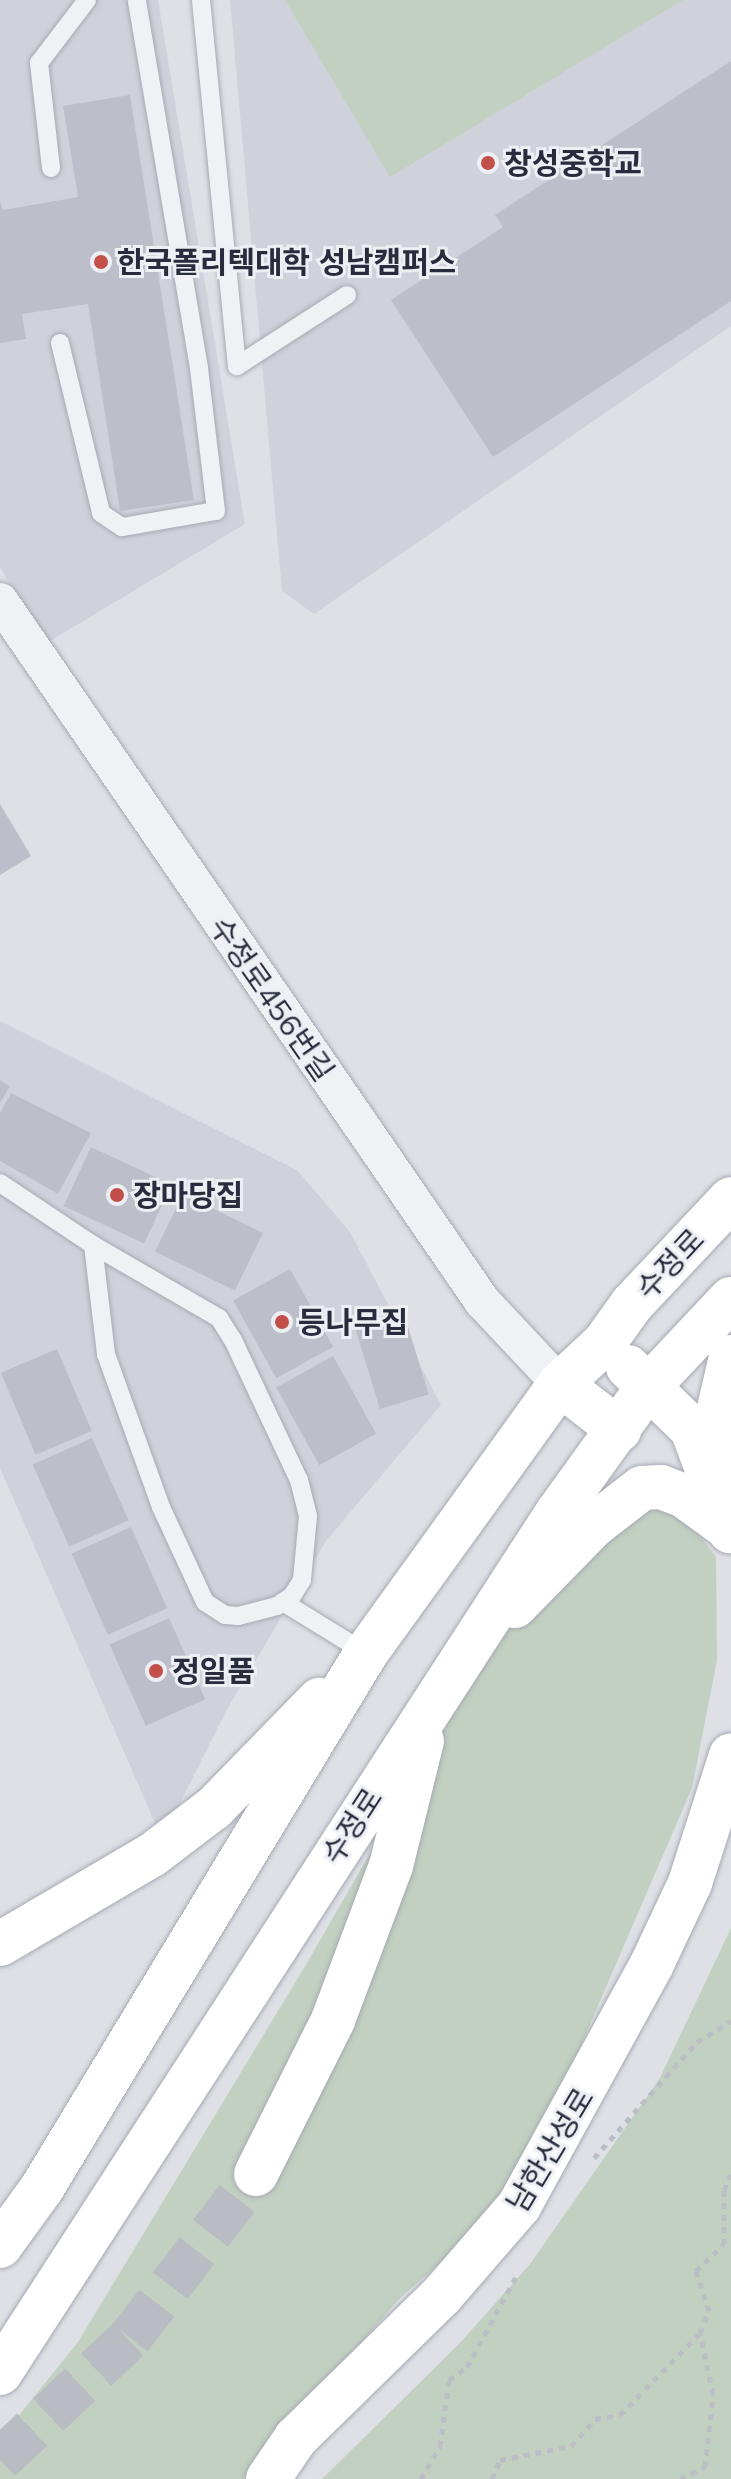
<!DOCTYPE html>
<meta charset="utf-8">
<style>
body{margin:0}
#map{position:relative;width:731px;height:2479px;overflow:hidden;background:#dee0e6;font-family:Mulish,"Noto Sans KR",sans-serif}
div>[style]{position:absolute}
.built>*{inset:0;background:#d0d2db}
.green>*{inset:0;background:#c1d0c0}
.building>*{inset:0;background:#bcbec9;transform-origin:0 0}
.secondary-tunnel>*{height:44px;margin-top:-22px;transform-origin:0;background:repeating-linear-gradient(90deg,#babcc4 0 44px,transparent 0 66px)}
.path>*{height:5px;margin-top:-2.5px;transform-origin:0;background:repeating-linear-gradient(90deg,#bcbec5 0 6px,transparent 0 12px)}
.roads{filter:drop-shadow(0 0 2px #a7aab3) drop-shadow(0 0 2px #a7aab3)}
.lane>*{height:18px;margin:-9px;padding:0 9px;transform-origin:9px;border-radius:9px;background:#f0f1f5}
.street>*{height:36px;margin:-18px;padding:0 18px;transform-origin:18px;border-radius:18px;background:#f0f1f5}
.secondary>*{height:44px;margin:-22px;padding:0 22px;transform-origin:22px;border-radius:22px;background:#fff}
.dots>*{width:22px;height:22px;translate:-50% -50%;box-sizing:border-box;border:4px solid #edeff4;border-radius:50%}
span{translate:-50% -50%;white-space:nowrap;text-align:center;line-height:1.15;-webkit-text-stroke:6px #edeff4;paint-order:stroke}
.poi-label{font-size:30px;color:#282c3c;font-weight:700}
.left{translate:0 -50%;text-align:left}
.street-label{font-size:30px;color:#282c3c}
</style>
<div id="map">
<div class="built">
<i style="clip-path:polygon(0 0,158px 0,245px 524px,45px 644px,0 567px)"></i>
<i style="clip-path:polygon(230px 0,731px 0,731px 326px,314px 614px,282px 591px)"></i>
<i style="clip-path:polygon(0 1021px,297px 1170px,350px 1232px,441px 1405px,326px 1541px,226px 1711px,162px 1839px,0 1468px)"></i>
</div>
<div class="green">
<i style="clip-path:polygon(285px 0,683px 0,390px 177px)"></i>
<i style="clip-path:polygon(665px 1490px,716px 1557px,717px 1660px,692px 1788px,562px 2089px,480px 2228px,399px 2299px,243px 2479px,0 2479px,0 2439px,78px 2342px,307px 1963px,479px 1663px,599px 1510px)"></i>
<i style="clip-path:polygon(731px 1928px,731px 2479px,322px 2479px,460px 2343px,530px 2264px,660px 2078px)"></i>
</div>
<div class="building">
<i style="clip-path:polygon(731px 61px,731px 301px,493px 457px,391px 300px,503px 227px,495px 215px)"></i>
<i style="clip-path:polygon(130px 95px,194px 500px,120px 511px,88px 304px,22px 314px,26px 339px,0 343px,0 202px,3px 210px,78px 197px,63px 106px)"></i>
<i style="clip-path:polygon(0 804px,31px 856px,0 875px)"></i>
<i style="clip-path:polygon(0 1080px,10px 1086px,0 1103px)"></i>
<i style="clip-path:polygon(11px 1093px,91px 1133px,58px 1194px,0 1161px,0 1113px)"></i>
<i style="left:91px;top:1147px;width:89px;height:65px;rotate:25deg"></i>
<i style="left:183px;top:1194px;width:89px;height:64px;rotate:26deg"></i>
<i style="left:290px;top:1269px;width:89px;height:65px;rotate:61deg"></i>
<i style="left:403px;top:1310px;width:88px;height:51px;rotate:73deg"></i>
<i style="left:57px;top:1349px;width:89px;height:61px;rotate:67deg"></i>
<i style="left:333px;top:1356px;width:89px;height:65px;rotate:61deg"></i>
<i style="left:92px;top:1438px;width:90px;height:65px;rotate:66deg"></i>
<i style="left:131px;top:1527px;width:89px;height:65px;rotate:66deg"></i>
<i style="left:169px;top:1618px;width:89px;height:65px;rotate:66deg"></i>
</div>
<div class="secondary-tunnel">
<i style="left:0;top:2460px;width:178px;rotate:-43.2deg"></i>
<i style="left:130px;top:2338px;width:207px;rotate:-52.5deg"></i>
</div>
<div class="path">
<i style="left:594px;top:2158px;width:155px;rotate:-48.4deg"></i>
<i style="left:697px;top:2042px;width:40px;rotate:-32deg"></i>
<i style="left:421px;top:2479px;width:38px;rotate:-60deg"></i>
<i style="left:440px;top:2446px;width:67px;rotate:-82.2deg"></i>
<i style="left:449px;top:2380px;width:22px;rotate:-36deg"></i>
<i style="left:467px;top:2367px;width:107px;rotate:-61.5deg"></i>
<i style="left:492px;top:2479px;width:21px;rotate:-67deg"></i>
<i style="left:500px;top:2460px;width:72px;rotate:-11.2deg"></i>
<i style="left:571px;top:2446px;width:36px;rotate:-48deg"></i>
<i style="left:595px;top:2419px;width:25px;rotate:-9deg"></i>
<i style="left:620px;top:2415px;width:113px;rotate:-45.7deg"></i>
<i style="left:680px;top:2479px;width:28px;rotate:-26deg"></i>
<i style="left:705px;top:2467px;width:73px;rotate:-83.7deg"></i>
<i style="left:713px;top:2394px;width:62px;rotate:-102deg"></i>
<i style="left:700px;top:2333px;width:24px;rotate:-68deg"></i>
<i style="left:709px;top:2311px;width:42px;rotate:-108deg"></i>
<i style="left:696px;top:2271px;width:39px;rotate:-44deg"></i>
<i style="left:724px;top:2244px;width:54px;rotate:-90deg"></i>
<i style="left:724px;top:2190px;width:17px;rotate:-66deg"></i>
</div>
<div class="roads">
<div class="lane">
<i style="left:201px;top:0;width:368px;rotate:84.4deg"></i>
<i style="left:237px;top:366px;width:131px;rotate:-32.8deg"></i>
<i style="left:51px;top:168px;width:106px;rotate:-96.5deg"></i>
<i style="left:39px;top:63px;width:79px;rotate:-52.7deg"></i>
<i style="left:60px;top:343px;width:175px;rotate:76.4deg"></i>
<i style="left:101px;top:513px;width:25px;rotate:34deg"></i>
<i style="left:122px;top:527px;width:95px;rotate:-9.7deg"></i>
<i style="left:216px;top:511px;width:144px;rotate:-96.8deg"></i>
<i style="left:199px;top:368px;width:373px;rotate:-99.6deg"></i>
<i style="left:0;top:1183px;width:112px;rotate:33.7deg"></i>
<i style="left:93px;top:1245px;width:146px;rotate:30.1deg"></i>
<i style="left:219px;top:1318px;width:26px;rotate:58deg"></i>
<i style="left:233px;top:1340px;width:155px;rotate:64.8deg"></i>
<i style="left:299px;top:1480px;width:37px;rotate:76deg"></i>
<i style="left:308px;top:1516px;width:64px;rotate:95.4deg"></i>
<i style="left:302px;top:1580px;width:19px;rotate:122deg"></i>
<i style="left:292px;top:1596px;width:18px;rotate:146deg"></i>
<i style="left:277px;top:1606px;width:40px;rotate:165.6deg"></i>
<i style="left:238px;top:1616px;width:13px;rotate:-176deg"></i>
<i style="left:225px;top:1615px;width:24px;rotate:-147deg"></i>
<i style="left:205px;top:1602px;width:105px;rotate:-114.9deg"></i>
<i style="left:161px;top:1507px;width:163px;rotate:-109.8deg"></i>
<i style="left:106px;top:1354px;width:110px;rotate:-96.8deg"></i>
<i style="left:283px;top:1602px;width:97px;rotate:31.6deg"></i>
</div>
<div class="street">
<i style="left:0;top:601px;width:850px;rotate:55.45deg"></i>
<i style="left:482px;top:1301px;width:114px;rotate:46.8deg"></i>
</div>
<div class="secondary">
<i style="left:628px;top:1367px;width:89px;rotate:44.1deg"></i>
<i style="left:692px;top:1429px;width:109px;rotate:69.6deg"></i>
<i style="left:560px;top:1384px;width:75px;rotate:37.9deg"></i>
<i style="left:720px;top:1467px;width:37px;rotate:-99deg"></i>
<i style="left:714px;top:1430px;width:75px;rotate:-76.9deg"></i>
<i style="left:515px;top:1606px;width:112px;rotate:-45.7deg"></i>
<i style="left:593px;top:1526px;width:62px;rotate:-37.8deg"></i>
<i style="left:642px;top:1488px;width:19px;rotate:-3deg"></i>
<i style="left:661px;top:1487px;width:25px;rotate:21deg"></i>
<i style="left:684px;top:1496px;width:57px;rotate:35.7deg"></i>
<i style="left:0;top:1944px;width:176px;rotate:-30.4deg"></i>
<i style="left:152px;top:1855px;width:78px;rotate:-37.2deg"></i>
<i style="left:214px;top:1808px;width:151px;rotate:-45.8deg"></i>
<i style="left:256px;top:2174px;width:172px;rotate:-63.4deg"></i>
<i style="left:333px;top:2020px;width:165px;rotate:-69.4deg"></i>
<i style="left:391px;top:1866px;width:129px;rotate:-76.1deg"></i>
<i style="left:0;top:2246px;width:72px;rotate:-54.1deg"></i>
<i style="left:42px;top:2188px;width:625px;rotate:-58.8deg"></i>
<i style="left:366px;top:1653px;width:332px;rotate:-54.2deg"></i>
<i style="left:560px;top:1384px;width:60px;rotate:-43deg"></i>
<i style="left:604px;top:1343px;width:48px;rotate:-54.3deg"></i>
<i style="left:632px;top:1304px;width:144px;rotate:-46.7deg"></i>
<i style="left:0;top:2373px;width:1025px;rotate:-57.07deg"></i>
<i style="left:557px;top:1513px;width:155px;rotate:-54.2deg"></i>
<i style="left:648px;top:1387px;width:121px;rotate:-46.7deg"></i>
<i style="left:268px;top:2479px;width:50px;rotate:-55.7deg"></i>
<i style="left:296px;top:2438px;width:204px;rotate:-44.4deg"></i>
<i style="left:442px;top:2295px;width:118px;rotate:-49.1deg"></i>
<i style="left:519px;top:2206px;width:274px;rotate:-61.2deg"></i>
<i style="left:651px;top:1966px;width:92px;rotate:-64.8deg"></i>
<i style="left:690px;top:1883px;width:134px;rotate:-72.2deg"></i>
</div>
</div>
<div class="dots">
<i style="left:488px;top:163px;background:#c34f4b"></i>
<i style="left:101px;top:262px;background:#c34f4b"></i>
<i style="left:117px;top:1195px;background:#c34f4b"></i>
<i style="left:282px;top:1322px;background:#c34f4b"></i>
<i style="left:156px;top:1671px;background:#c34f4b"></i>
</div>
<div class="poi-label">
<span class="left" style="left:504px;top:163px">창성중학교</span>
<span class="left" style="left:117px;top:262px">한국폴리텍대학 성남캠퍼스</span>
<span class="left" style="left:133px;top:1195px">장마당집</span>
<span class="left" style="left:298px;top:1322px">등나무집</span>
<span class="left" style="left:172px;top:1671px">정일품</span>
</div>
<div class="street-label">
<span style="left:272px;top:999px;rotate:55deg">수정로456번길</span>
<span style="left:670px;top:1264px;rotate:-47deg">수정로</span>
<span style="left:352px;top:1826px;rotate:-57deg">수정로</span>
<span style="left:550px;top:2150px;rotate:-59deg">남한산성로</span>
</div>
</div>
